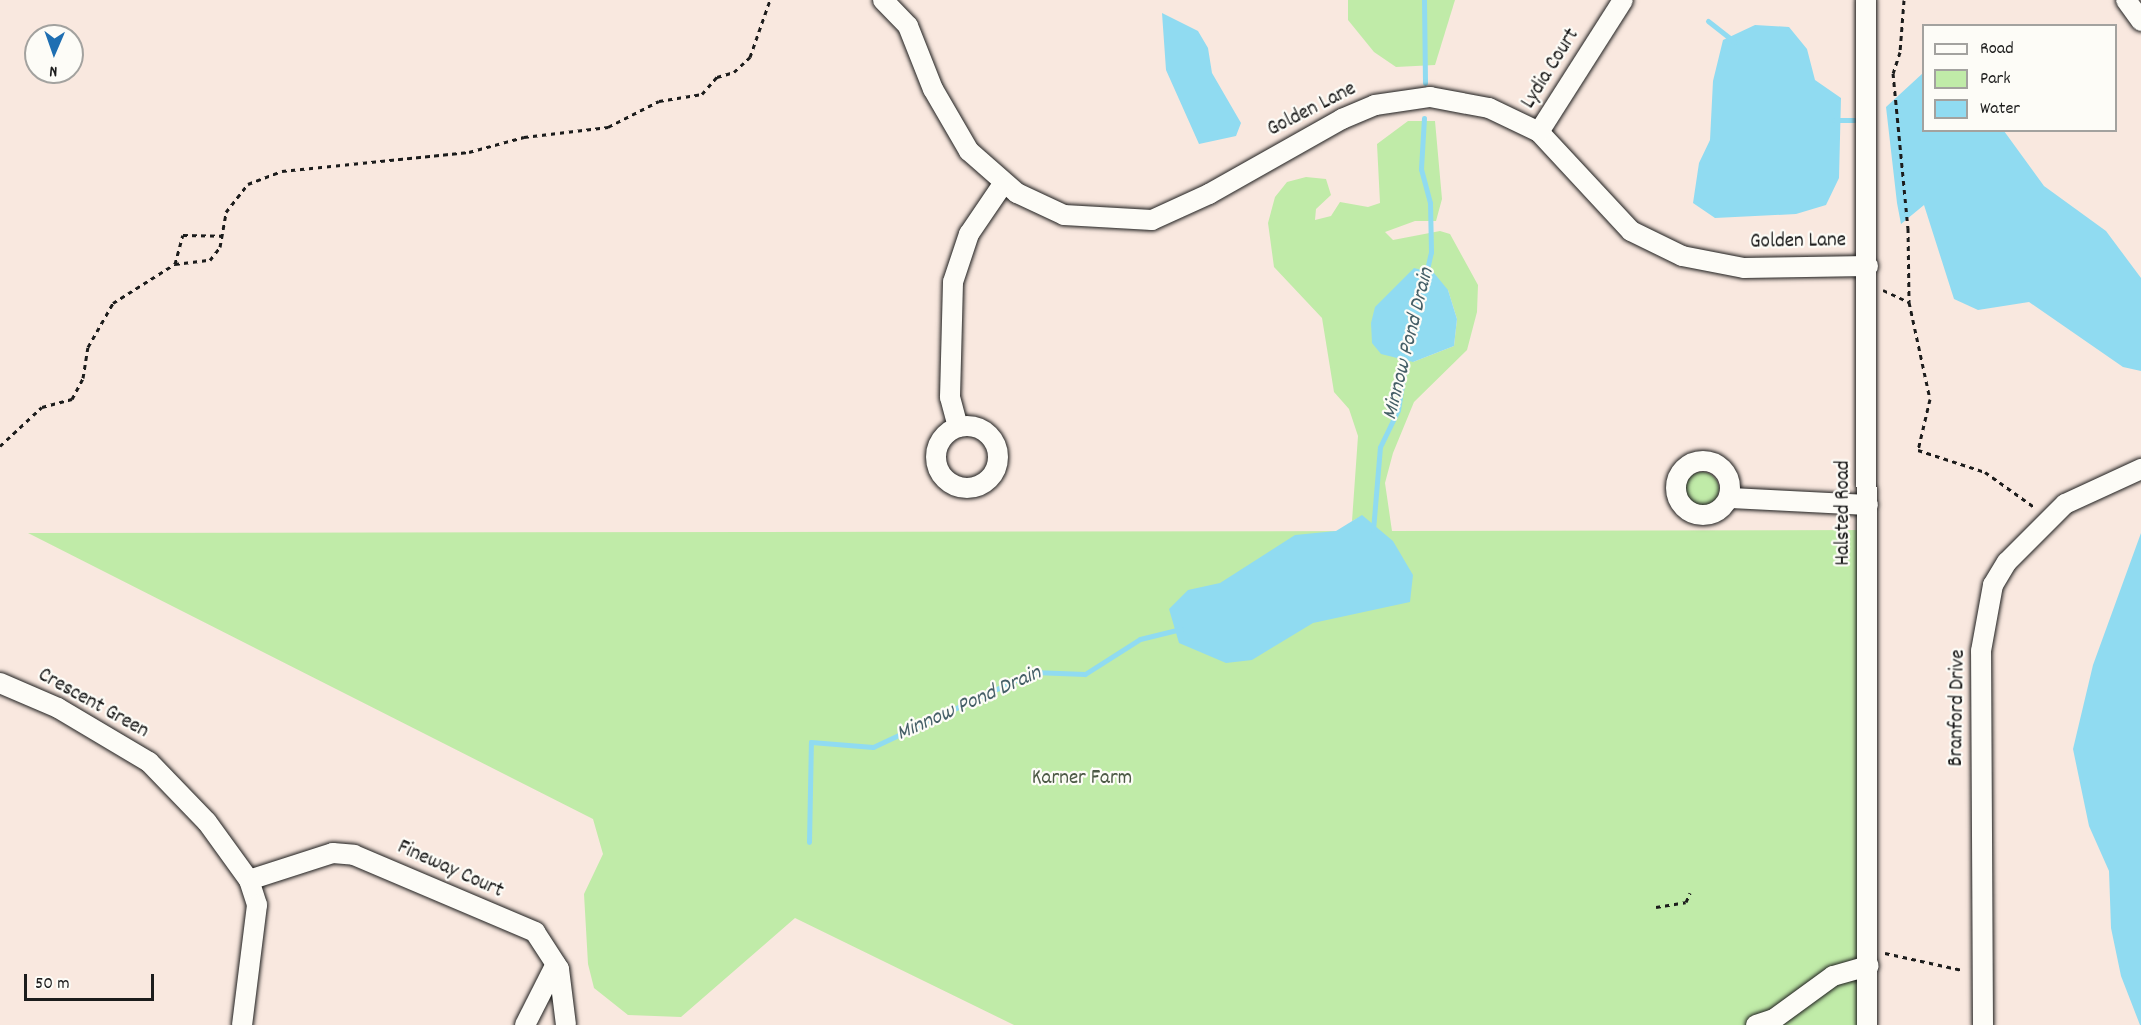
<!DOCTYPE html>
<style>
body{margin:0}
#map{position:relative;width:2141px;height:1025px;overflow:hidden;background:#f9e8df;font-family:Dekko,sans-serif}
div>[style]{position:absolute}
.green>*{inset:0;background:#c0eba8}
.round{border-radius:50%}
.water>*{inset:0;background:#90dbf1}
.stream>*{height:5px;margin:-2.5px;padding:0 2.5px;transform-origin:2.5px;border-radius:2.5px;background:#90dbf1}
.path>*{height:3px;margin-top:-1.5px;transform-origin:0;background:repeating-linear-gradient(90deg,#1c1c1c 0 4.5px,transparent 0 9px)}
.roads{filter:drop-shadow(0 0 2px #1c1c1c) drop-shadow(0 0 2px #1c1c1c)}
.minor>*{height:20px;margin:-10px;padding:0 10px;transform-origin:10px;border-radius:10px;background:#fdfcf7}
.minor>.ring{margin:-10px;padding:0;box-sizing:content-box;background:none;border:20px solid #fdfcf7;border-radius:50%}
span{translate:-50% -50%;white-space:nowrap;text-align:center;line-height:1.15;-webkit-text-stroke:4.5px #fdfcf7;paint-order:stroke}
.street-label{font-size:21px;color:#1c1c1c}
.park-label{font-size:21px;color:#4d5a46}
.water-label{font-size:22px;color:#455f67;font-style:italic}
.legend{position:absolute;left:1922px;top:24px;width:195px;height:108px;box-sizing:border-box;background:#fdfcf7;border:2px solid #a3a29f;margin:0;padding:8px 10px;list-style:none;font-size:18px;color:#1c1c1c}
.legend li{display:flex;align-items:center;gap:12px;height:30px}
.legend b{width:30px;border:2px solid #a3a29f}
.north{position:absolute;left:24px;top:24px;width:60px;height:60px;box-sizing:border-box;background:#fdfcf7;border:2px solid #a3a29f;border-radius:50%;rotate:182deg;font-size:16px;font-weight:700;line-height:24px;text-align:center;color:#1c1c1c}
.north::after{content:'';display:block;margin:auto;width:21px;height:27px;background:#1f6fb2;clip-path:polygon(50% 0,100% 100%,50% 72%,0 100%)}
.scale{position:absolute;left:24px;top:974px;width:130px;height:27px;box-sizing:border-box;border:3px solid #1c1c1c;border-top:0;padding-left:8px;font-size:18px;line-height:21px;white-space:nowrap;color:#1c1c1c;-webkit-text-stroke:4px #fdfcf7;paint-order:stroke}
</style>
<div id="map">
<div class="green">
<i style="clip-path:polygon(1348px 0,1455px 0,1435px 65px,1396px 67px,1374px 52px,1348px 20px)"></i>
<i style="clip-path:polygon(evenodd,1408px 121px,1435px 121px,1442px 199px,1436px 221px,1415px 221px,1385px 232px,1393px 240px,1440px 231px,1450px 234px,1478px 285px,1477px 312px,1467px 350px,1414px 402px,1393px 453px,1385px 483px,1392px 531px,1871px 530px,1871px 1025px,1014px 1025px,795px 918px,681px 1017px,628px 1015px,594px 988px,588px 964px,584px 894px,603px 854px,593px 819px,28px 533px,1380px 531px,1362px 516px,1352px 521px,1358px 436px,1349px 409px,1334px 392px,1322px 318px,1274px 267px,1268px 223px,1275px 197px,1287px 182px,1306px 177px,1326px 179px,1331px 195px,1316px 209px,1315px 220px,1331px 216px,1340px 202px,1368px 207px,1380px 203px,1377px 144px,1408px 121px,1448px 290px,1457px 319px,1454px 346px,1413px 362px,1448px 290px)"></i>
<i class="round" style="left:1685px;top:472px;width:34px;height:34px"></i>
</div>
<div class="water">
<i style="clip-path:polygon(1162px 13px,1198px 31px,1208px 48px,1212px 73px,1241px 123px,1236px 136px,1199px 144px,1166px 70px)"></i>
<i style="clip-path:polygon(1755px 25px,1789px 27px,1807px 49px,1815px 80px,1841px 98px,1839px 178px,1826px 205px,1796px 214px,1715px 218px,1693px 203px,1699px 163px,1710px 140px,1713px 81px,1723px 40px)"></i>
<i style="clip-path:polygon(1923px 73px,1924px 130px,2004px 131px,2044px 186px,2106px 231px,2141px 278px,2141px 371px,2123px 367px,2029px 302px,1978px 310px,1954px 299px,1924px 205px,1901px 224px,1897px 203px,1886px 107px)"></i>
<i style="clip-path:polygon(1414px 268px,1434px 273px,1448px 290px,1457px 319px,1454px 346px,1413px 362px,1381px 354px,1372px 343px,1371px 323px,1375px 307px)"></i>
<i style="clip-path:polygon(1362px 515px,1393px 541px,1413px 575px,1410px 602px,1313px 623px,1252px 660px,1226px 663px,1179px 643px,1169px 609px,1188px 590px,1220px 583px,1295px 535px,1336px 531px)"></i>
<i style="clip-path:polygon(2141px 533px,2141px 1025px,2140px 1025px,2121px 976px,2111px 928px,2109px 871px,2089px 826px,2073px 749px,2093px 665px)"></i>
</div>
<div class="stream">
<i style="left:1424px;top:0;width:83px;rotate:89.3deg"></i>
<i style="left:1708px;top:21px;width:34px;rotate:38deg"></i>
<i style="left:1424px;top:118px;width:51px;rotate:93.4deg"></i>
<i style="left:1421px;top:169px;width:35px;rotate:75deg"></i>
<i style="left:1430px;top:203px;width:49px;rotate:88.8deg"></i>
<i style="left:1431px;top:252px;width:26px;rotate:103deg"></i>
<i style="left:1834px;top:120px;width:20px"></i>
<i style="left:1373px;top:530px;width:83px;rotate:-85.2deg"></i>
<i style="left:1380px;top:447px;width:41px;rotate:-64.1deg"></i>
<i style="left:1398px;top:410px;width:58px;rotate:-81deg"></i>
<i style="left:809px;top:842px;width:100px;rotate:-88.9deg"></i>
<i style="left:811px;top:742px;width:62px;rotate:4.6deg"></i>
<i style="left:873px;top:747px;width:177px;rotate:-25.1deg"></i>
<i style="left:1033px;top:672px;width:52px;rotate:2.2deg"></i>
<i style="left:1085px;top:674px;width:65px;rotate:-32.5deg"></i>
<i style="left:1140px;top:639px;width:42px;rotate:-13.7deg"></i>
</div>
<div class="path">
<i style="left:1904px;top:0;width:52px;rotate:94.4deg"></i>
<i style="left:1900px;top:52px;width:22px;rotate:108deg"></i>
<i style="left:1893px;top:73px;width:156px;rotate:84.5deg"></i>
<i style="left:1908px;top:228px;width:74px;rotate:89.2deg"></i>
<i style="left:1909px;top:302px;width:99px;rotate:77.8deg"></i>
<i style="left:1930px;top:399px;width:52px;rotate:103.2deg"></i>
<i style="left:1918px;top:450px;width:71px;rotate:18.2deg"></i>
<i style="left:1985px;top:472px;width:60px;rotate:35.5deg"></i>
<i style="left:175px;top:264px;width:30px;rotate:-75deg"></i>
<i style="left:183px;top:235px;width:39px;rotate:1deg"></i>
<i style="left:1883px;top:290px;width:29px;rotate:25deg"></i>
<i style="left:0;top:446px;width:57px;rotate:-42.9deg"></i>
<i style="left:42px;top:407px;width:31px;rotate:-15deg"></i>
<i style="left:72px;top:399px;width:24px;rotate:-62deg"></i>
<i style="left:83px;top:378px;width:31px;rotate:-81deg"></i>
<i style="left:88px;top:347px;width:51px;rotate:-60.4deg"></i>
<i style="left:113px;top:303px;width:73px;rotate:-32.2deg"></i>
<i style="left:175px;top:264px;width:35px;rotate:-7deg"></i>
<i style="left:210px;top:260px;width:16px;rotate:-52deg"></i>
<i style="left:220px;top:247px;width:36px;rotate:-80deg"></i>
<i style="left:226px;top:212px;width:36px;rotate:-52deg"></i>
<i style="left:248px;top:184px;width:36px;rotate:-21deg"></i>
<i style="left:282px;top:171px;width:188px;rotate:-5.8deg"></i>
<i style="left:469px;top:152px;width:57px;rotate:-15.3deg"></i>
<i style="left:524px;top:137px;width:85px;rotate:-6.8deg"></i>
<i style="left:608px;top:127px;width:57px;rotate:-27deg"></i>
<i style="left:659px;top:101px;width:44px;rotate:-9.2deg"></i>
<i style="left:702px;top:94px;width:23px;rotate:-49deg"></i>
<i style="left:717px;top:77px;width:18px;rotate:-16deg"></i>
<i style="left:734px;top:72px;width:22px;rotate:-43deg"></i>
<i style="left:750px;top:57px;width:60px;rotate:-70.7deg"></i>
<i style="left:1656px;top:907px;width:30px;rotate:-9deg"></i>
<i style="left:1686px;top:902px;width:10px;rotate:-66deg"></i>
<i style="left:1885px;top:953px;width:79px;rotate:12.4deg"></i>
</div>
<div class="roads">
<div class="minor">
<i style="left:883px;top:0;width:36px;rotate:46deg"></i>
<i style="left:908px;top:26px;width:68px;rotate:68.4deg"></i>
<i style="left:933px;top:89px;width:72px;rotate:59.9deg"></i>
<i style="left:969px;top:151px;width:64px;rotate:41.2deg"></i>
<i style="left:1017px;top:193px;width:52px;rotate:25.1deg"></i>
<i style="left:1064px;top:215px;width:88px;rotate:3.3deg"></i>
<i style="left:1152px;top:220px;width:63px;rotate:-24.5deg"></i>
<i style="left:1209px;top:194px;width:153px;rotate:-29.4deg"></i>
<i style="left:1342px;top:119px;width:36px;rotate:-23deg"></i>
<i style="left:1375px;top:105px;width:56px;rotate:-8.3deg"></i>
<i style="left:1430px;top:97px;width:60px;rotate:10.6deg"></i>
<i style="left:1489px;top:108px;width:55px;rotate:25.6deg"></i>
<i style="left:1539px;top:132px;width:135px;rotate:47.1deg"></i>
<i style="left:1631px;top:231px;width:57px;rotate:26.1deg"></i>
<i style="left:1682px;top:256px;width:63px;rotate:11deg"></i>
<i style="left:1744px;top:268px;width:124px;rotate:-0.9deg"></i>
<i style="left:1866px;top:0;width:1025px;rotate:89.94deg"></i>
<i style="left:2126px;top:0;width:26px;rotate:54deg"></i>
<i style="left:1539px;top:132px;width:156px;rotate:-57.5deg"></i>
<i class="ring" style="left:936px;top:426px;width:42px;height:42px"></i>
<i style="left:958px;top:427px;width:31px;rotate:-105deg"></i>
<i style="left:950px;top:397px;width:115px;rotate:-88.5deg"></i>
<i style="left:953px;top:282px;width:51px;rotate:-71.6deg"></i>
<i style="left:969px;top:234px;width:60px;rotate:-55.8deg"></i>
<i class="ring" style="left:1676px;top:461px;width:34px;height:34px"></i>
<i style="left:1731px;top:498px;width:137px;rotate:2.9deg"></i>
<i style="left:0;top:683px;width:63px;rotate:23.3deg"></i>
<i style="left:58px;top:708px;width:106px;rotate:30.7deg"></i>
<i style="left:149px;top:762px;width:83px;rotate:46deg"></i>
<i style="left:207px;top:822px;width:72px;rotate:54.1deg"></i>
<i style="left:249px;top:880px;width:26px;rotate:72deg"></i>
<i style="left:257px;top:905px;width:121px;rotate:97.1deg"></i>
<i style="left:249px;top:880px;width:88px;rotate:-17.8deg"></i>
<i style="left:333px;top:853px;width:21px;rotate:5deg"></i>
<i style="left:354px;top:855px;width:197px;rotate:23deg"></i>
<i style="left:535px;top:932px;width:44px;rotate:57deg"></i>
<i style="left:559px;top:969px;width:56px;rotate:82.9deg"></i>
<i style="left:525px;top:1025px;width:68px;rotate:-63.1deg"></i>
<i style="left:1756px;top:1025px;width:19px;rotate:-18deg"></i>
<i style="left:1774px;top:1019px;width:73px;rotate:-36.1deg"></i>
<i style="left:1833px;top:976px;width:37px;rotate:-16deg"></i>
<i style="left:1983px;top:1025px;width:374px;rotate:-90.3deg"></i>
<i style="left:1981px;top:651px;width:67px;rotate:-79.7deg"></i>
<i style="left:1993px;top:585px;width:27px;rotate:-59deg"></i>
<i style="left:2007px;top:562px;width:82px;rotate:-45deg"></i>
<i style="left:2065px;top:504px;width:84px;rotate:-24.7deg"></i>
</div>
</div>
<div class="street-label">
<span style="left:1551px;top:69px;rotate:-58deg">Lydia Court</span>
<span style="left:1312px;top:110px;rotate:-27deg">Golden Lane</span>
<span style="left:1798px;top:242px;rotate:-1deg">Golden Lane</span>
<span style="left:1844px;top:513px;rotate:-90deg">Halsted Road</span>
<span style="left:93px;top:704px;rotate:29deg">Crescent Green</span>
<span style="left:1958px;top:708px;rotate:-89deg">Branford Drive</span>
<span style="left:450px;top:870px;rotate:24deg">Fineway Court</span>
</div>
<div class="park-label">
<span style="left:1082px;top:779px">Karner Farm</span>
</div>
<div class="water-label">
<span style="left:1409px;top:344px;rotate:-76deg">Minnow Pond Drain</span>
<span style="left:969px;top:704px;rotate:-24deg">Minnow Pond Drain</span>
</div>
<ul class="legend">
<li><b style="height:8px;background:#fdfcf7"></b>Road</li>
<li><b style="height:16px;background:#c0eba8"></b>Park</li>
<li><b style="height:16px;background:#90dbf1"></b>Water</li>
</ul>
<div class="north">N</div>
<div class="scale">50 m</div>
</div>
